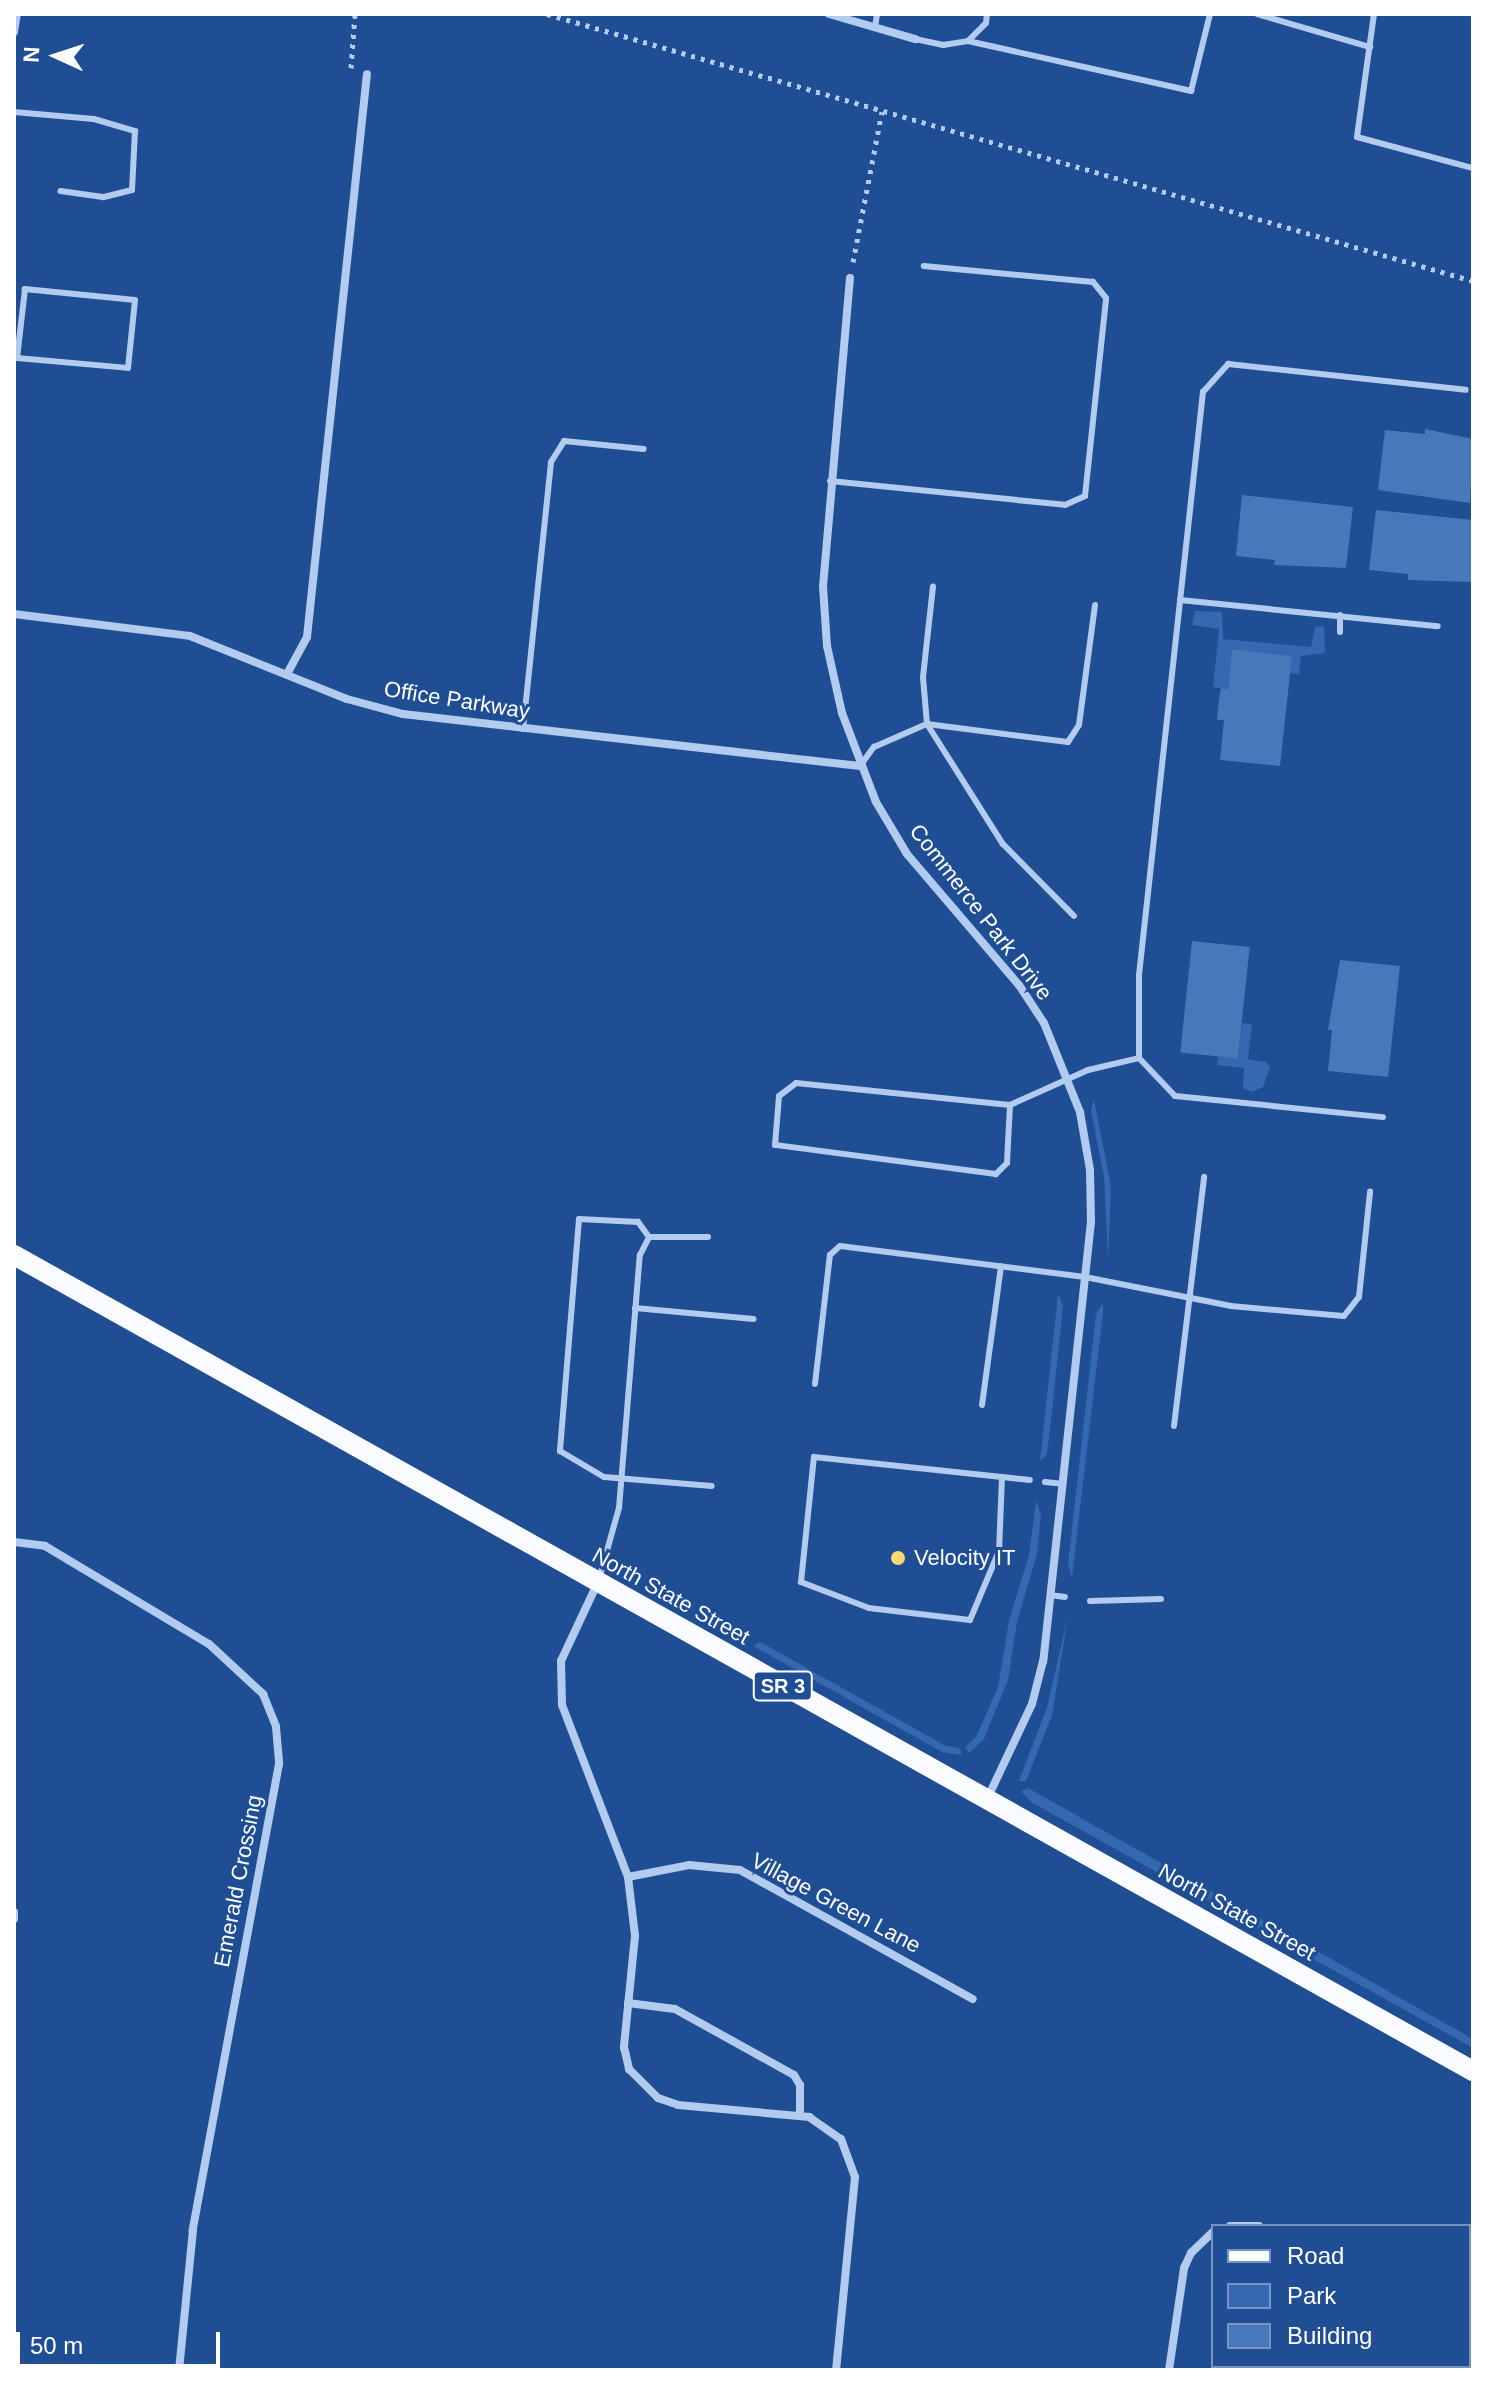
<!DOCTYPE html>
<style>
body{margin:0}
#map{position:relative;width:1487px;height:2384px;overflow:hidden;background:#1f4e94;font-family:Helvetica,sans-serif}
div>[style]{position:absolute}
.green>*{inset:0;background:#3468b1}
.building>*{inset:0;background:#4877ba;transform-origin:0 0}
.path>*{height:5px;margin-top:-2.5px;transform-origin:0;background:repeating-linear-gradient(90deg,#b2cbee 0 4px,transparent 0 10px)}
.service>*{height:6px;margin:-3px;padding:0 3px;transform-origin:3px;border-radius:3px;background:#b2cbee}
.minor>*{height:8px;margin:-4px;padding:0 4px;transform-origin:4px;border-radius:4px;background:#b2cbee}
.primary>*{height:20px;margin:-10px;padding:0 10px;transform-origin:10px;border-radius:10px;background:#f9fbff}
.dots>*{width:22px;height:22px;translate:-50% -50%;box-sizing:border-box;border:4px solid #1f4e94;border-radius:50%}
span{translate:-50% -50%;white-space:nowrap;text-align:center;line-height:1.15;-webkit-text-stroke:6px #1f4e94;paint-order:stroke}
.shield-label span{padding:2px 6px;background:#1f4e94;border:2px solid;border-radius:6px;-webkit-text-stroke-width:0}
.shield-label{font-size:20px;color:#fff;font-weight:700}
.street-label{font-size:22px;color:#fff}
.poi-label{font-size:22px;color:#fff}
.left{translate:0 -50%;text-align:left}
.frame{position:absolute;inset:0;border:16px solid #fff;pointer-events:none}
.legend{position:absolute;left:1211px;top:2224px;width:260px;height:144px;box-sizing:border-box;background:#1f4e94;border:2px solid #7995bf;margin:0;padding:10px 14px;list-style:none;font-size:24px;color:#fff}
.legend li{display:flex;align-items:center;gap:16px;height:40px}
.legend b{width:40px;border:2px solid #7995bf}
.north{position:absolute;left:16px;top:16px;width:80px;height:80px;-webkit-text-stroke:6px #1f4e94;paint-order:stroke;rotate:273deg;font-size:22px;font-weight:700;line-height:32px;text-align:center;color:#fff}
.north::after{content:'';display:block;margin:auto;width:28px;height:36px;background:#fff;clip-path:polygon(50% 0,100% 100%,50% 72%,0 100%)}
.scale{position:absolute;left:16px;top:2332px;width:204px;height:36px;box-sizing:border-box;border:4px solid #fff;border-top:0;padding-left:10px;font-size:24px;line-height:28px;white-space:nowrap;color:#fff;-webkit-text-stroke:6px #1f4e94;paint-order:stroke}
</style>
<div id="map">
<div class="green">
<i style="clip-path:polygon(1195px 611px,1222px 612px,1223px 639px,1311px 647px,1315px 627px,1324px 626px,1325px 653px,1301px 656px,1299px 674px,1290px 673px,1292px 656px,1232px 649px,1228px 689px,1213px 687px,1219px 629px,1192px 625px)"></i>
<i style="clip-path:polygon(1242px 1023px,1252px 1024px,1248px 1059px,1266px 1062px,1270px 1068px,1263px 1087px,1252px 1092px,1243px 1088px,1244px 1068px,1217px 1065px,1218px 1056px,1238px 1058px)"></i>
<i style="clip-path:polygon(1094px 1099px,1111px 1187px,1108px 1260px,1104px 1177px,1091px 1110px)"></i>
<i style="clip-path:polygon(1058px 1294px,1063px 1306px,1052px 1412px,1047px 1454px,1040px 1461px)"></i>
<i style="clip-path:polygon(1103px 1302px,1103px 1313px,1072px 1577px,1068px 1564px,1084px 1421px,1096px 1314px)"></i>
<i style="clip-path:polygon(1036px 1501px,1041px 1515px,1037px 1554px,1017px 1622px,1008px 1680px,984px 1739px,969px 1753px,965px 1747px,976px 1737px,998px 1687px,1009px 1620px,1029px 1555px)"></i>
<i style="clip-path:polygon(1068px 1616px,1052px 1715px,1026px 1781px,1019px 1781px,1047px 1707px)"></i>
<i style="clip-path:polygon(760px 1642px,946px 1746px,960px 1748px,962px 1755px,942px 1752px,753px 1646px)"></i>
<i style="clip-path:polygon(1028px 1788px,1473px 2039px,1473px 2048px,1031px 1802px,1021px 1791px)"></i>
</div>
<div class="building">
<i style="clip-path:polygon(1425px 429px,1473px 439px,1470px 503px,1378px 490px,1385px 430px,1425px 434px)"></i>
<i style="clip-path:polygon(1242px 495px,1353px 507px,1346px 568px,1274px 565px,1275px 560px,1236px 556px)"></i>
<i style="clip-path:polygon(1376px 510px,1473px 520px,1473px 582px,1408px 580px,1408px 574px,1369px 570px)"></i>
<i style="clip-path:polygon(1232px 649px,1292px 656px,1280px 766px,1220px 760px,1224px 720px,1217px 720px,1219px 699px,1221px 688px,1228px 689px)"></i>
<i style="left:1192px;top:941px;width:58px;height:112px;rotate:6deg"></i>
<i style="clip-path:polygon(1340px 960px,1400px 966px,1388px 1077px,1328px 1071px,1332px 1030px,1328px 1030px)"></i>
</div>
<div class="path">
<i style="left:547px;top:14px;width:964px;rotate:16.08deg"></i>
<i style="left:351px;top:68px;width:54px;rotate:-85.8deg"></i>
<i style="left:853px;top:262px;width:153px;rotate:-79.1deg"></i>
</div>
<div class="service">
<i style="left:1257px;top:14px;width:118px;rotate:16.3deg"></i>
<i style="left:1374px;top:14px;width:124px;rotate:97.9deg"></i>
<i style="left:1357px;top:137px;width:120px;rotate:15deg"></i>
<i style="left:875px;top:27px;width:13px;rotate:-81deg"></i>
<i style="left:915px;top:39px;width:29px;rotate:12deg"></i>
<i style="left:943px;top:45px;width:25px;rotate:-9deg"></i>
<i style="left:968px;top:41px;width:25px;rotate:-45deg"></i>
<i style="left:986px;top:23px;width:9px;rotate:-84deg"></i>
<i style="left:968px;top:41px;width:229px;rotate:12.6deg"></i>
<i style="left:1191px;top:91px;width:79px;rotate:-76.1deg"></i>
<i style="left:14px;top:112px;width:80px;rotate:5deg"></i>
<i style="left:94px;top:119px;width:43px;rotate:16.3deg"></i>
<i style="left:135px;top:131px;width:59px;rotate:92.9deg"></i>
<i style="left:132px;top:190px;width:30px;rotate:166deg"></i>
<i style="left:103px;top:197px;width:43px;rotate:-172.1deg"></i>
<i style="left:14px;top:357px;width:3px;rotate:18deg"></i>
<i style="left:17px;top:358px;width:111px;rotate:5.1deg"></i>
<i style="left:128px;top:368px;width:68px;rotate:-84.1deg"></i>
<i style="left:135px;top:300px;width:111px;rotate:-174.3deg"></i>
<i style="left:25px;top:289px;width:69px;rotate:96.6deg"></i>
<i style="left:830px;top:481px;width:236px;rotate:5.8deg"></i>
<i style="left:1065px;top:505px;width:22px;rotate:-24deg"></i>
<i style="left:1085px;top:496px;width:199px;rotate:-83.9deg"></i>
<i style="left:1106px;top:298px;width:21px;rotate:-129deg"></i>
<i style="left:1093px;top:282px;width:170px;rotate:-174.6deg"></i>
<i style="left:1180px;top:600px;width:259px;rotate:5.8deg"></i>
<i style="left:1340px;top:615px;width:17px;rotate:90deg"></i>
<i style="left:927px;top:724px;width:142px;rotate:7.3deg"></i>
<i style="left:1068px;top:742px;width:20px;rotate:-57deg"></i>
<i style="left:1079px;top:725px;width:121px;rotate:-82.4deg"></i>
<i style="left:927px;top:724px;width:142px;rotate:57.7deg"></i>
<i style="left:1003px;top:844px;width:101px;rotate:45.4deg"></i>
<i style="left:523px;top:729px;width:268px;rotate:-84deg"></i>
<i style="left:551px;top:462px;width:25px;rotate:-58deg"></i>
<i style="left:564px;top:441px;width:80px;rotate:5.7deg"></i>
<i style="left:860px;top:766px;width:24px;rotate:-54deg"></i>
<i style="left:874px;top:747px;width:58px;rotate:-23.5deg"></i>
<i style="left:927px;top:724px;width:47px;rotate:-94.9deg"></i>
<i style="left:923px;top:677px;width:91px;rotate:-83.7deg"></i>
<i style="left:1139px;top:1058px;width:52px;rotate:46.5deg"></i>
<i style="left:1175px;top:1096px;width:209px;rotate:5.8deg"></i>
<i style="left:1010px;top:1105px;width:58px;rotate:93deg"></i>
<i style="left:1007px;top:1163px;width:16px;rotate:135deg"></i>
<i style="left:996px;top:1174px;width:223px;rotate:-172.5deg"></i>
<i style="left:775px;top:1145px;width:49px;rotate:-85.3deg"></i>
<i style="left:779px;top:1096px;width:21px;rotate:-37deg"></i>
<i style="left:796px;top:1083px;width:215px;rotate:5.9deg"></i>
<i style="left:1010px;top:1105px;width:85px;rotate:-24.2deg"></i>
<i style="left:1088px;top:1070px;width:52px;rotate:-13.2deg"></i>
<i style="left:1139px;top:1058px;width:83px;rotate:-90deg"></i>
<i style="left:1139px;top:975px;width:587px;rotate:-83.74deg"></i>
<i style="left:1203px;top:392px;width:38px;rotate:-48deg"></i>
<i style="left:1228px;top:364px;width:239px;rotate:6.2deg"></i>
<i style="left:649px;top:1237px;width:19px;rotate:-126deg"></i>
<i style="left:638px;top:1222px;width:59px;rotate:-177.1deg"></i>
<i style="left:579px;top:1219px;width:233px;rotate:94.7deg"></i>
<i style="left:560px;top:1451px;width:51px;rotate:30.6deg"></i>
<i style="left:604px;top:1477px;width:108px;rotate:4.8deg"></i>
<i style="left:635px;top:1308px;width:119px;rotate:5.3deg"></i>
<i style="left:815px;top:1384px;width:130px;rotate:-83.4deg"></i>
<i style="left:830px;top:1255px;width:13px;rotate:-42deg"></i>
<i style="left:840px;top:1246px;width:247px;rotate:7.2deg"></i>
<i style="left:1085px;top:1277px;width:149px;rotate:11.2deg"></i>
<i style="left:1231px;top:1306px;width:113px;rotate:5.1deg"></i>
<i style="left:1344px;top:1316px;width:24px;rotate:-52deg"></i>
<i style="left:1359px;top:1297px;width:106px;rotate:-84deg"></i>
<i style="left:982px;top:1405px;width:140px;rotate:-82.2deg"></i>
<i style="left:1174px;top:1426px;width:251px;rotate:-83.1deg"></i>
<i style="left:1002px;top:1477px;width:74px;rotate:92.3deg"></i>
<i style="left:999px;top:1551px;width:75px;rotate:112.8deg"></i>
<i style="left:970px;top:1620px;width:102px;rotate:-173.2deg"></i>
<i style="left:869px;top:1608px;width:73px;rotate:-159.1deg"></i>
<i style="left:801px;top:1582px;width:126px;rotate:-84.1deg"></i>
<i style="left:814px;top:1457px;width:189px;rotate:6.1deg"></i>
<i style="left:1002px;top:1477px;width:28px;rotate:6deg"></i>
<i style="left:1045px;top:1482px;width:18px;rotate:6deg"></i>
<i style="left:599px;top:1579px;width:74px;rotate:-74.3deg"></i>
<i style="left:619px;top:1508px;width:254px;rotate:-85.3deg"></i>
<i style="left:640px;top:1255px;width:20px;rotate:-63deg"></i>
<i style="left:649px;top:1237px;width:59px"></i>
<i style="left:1050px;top:1595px;width:15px;rotate:8deg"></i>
<i style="left:1090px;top:1601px;width:71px;rotate:-1.6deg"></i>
</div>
<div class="minor">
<i style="left:829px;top:14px;width:90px;rotate:16.2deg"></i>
<i style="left:14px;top:32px;width:18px;rotate:-81deg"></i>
<i style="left:850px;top:278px;width:309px;rotate:95deg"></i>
<i style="left:823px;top:586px;width:60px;rotate:86.2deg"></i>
<i style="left:827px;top:646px;width:69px;rotate:77.4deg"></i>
<i style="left:842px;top:713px;width:95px;rotate:69.1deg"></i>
<i style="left:876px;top:802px;width:61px;rotate:59.2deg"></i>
<i style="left:907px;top:854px;width:172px;rotate:49.5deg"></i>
<i style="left:1019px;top:985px;width:45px;rotate:56.7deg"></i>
<i style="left:1044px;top:1023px;width:96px;rotate:68deg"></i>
<i style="left:1080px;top:1112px;width:59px;rotate:80.2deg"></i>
<i style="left:1090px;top:1170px;width:52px;rotate:88.9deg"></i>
<i style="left:1091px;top:1222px;width:442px;rotate:96.2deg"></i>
<i style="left:1043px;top:1661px;width:44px;rotate:104.3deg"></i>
<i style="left:1032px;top:1704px;width:105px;rotate:115.3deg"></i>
<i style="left:14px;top:614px;width:177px;rotate:7.1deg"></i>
<i style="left:190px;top:636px;width:169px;rotate:21.9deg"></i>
<i style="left:347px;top:699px;width:58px;rotate:15deg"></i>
<i style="left:403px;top:714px;width:460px;rotate:6.5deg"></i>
<i style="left:287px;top:674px;width:42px;rotate:-61.6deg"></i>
<i style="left:307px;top:637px;width:566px;rotate:-83.92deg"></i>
<i style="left:14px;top:1542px;width:31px;rotate:7deg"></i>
<i style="left:45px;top:1546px;width:191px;rotate:30.9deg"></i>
<i style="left:209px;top:1644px;width:74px;rotate:42.8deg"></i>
<i style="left:263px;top:1694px;width:35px;rotate:68deg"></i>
<i style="left:276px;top:1727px;width:37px;rotate:85deg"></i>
<i style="left:279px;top:1764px;width:474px;rotate:100.5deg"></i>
<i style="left:193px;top:2230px;width:141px;rotate:95.7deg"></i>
<i style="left:598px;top:1582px;width:87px;rotate:115.1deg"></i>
<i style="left:561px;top:1661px;width:44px;rotate:88.7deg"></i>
<i style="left:562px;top:1705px;width:184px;rotate:69deg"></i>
<i style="left:628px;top:1877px;width:59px;rotate:83.2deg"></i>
<i style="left:635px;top:1936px;width:112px;rotate:95.7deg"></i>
<i style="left:624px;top:2047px;width:23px;rotate:77deg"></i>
<i style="left:629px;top:2069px;width:41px;rotate:45deg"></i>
<i style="left:658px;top:2098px;width:21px;rotate:19deg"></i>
<i style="left:678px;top:2105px;width:132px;rotate:5.2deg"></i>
<i style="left:809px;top:2117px;width:39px;rotate:35deg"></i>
<i style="left:841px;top:2139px;width:40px;rotate:69.8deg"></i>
<i style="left:855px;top:2177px;width:194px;rotate:95.6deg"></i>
<i style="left:628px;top:1877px;width:62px;rotate:-11.1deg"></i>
<i style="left:689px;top:1865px;width:51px;rotate:5.6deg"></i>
<i style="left:740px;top:1870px;width:266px;rotate:29deg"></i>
<i style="left:14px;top:1912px;width:7px;rotate:90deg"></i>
<i style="left:628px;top:2003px;width:47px;rotate:7.3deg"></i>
<i style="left:675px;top:2009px;width:136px;rotate:29deg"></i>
<i style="left:794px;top:2075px;width:12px;rotate:59deg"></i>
<i style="left:800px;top:2085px;width:30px;rotate:90deg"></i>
<i style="left:1230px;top:2226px;width:29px"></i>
<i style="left:1169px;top:2370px;width:103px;rotate:-81.6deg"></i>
<i style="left:1184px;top:2268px;width:17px;rotate:-65deg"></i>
<i style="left:1191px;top:2253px;width:30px;rotate:-44deg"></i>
<i style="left:1335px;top:2370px;width:4px;rotate:-90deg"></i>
</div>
<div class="primary">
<i style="left:14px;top:1255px;width:1672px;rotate:29.22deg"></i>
</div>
<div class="dots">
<i style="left:898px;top:1558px;background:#fcd872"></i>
</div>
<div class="shield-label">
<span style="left:783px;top:1686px">SR 3</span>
</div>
<div class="street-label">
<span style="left:457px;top:700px;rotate:9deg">Office Parkway</span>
<span style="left:981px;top:912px;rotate:52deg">Commerce Park Drive</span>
<span style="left:671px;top:1596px;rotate:29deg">North State Street</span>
<span style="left:238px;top:1881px;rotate:-79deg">Emerald Crossing</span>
<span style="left:836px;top:1903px;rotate:28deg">Village Green Lane</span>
<span style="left:1237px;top:1912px;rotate:29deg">North State Street</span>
</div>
<div class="poi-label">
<span class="left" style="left:914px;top:1558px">Velocity IT</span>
</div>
<div class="frame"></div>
<ul class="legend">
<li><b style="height:10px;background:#f9fbff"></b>Road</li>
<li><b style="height:22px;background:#3468b1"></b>Park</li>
<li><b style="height:22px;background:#4877ba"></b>Building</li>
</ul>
<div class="north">N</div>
<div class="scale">50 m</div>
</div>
